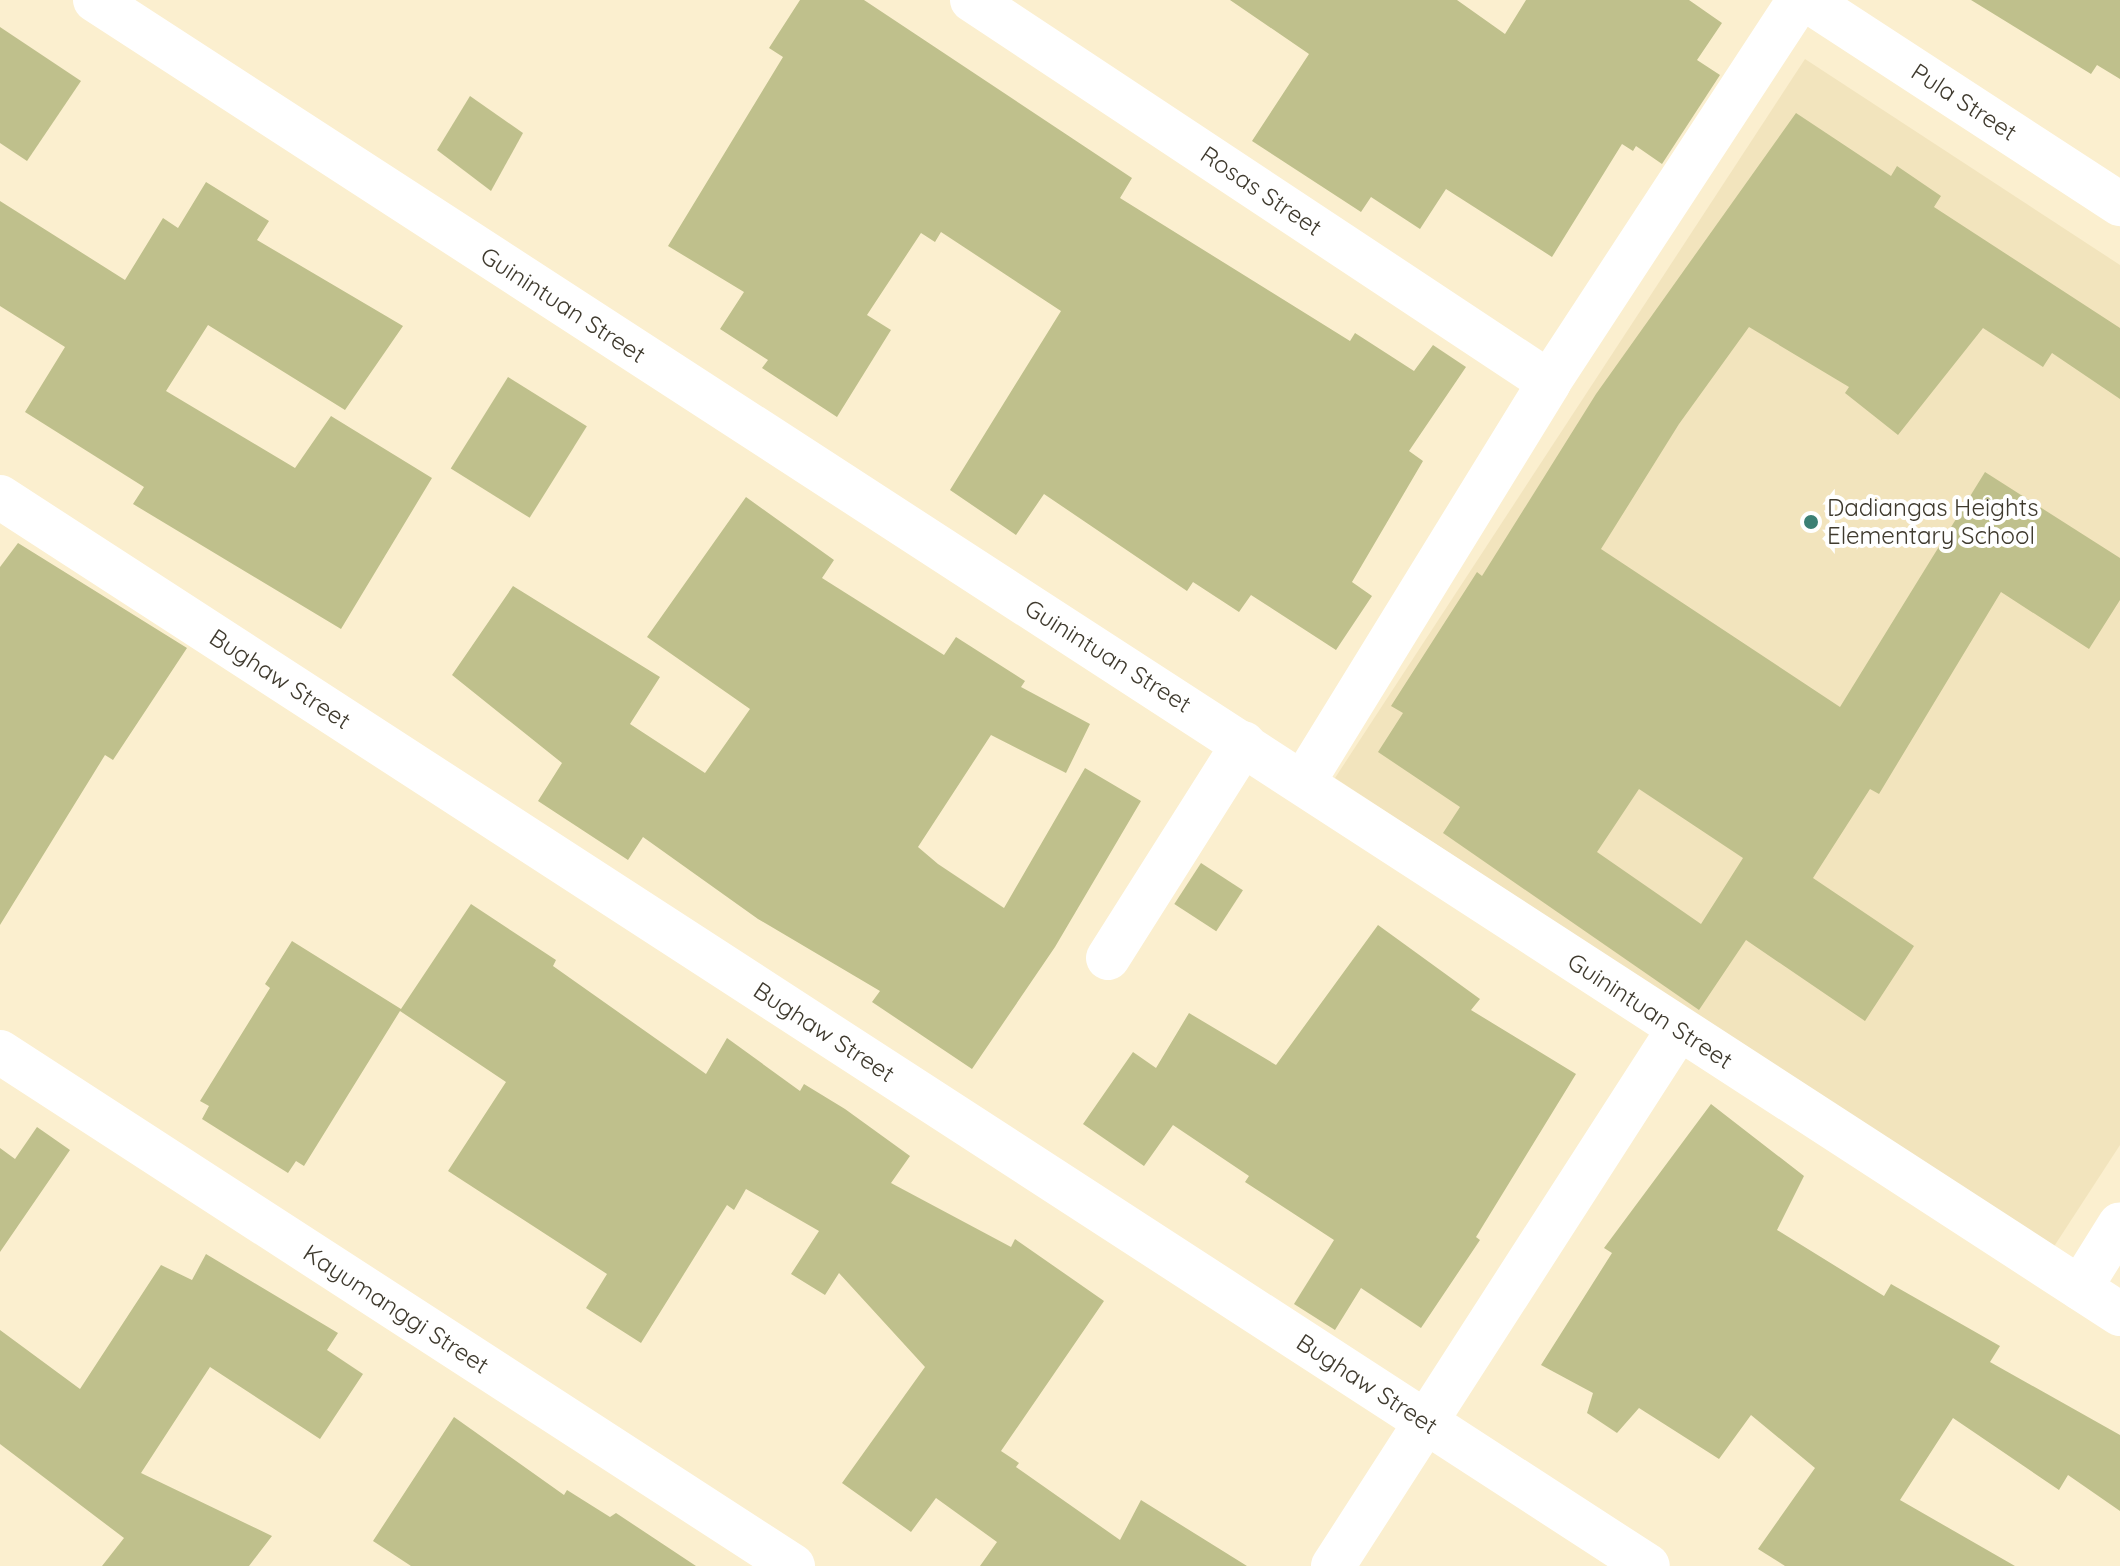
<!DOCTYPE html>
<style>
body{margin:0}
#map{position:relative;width:2120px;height:1566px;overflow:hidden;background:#fbefcf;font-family:Quicksand,sans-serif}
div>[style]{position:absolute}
.built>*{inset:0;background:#f2e4bd}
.building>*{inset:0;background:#bfc08c;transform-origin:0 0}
.minor>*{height:44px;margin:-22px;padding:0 22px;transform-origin:22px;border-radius:22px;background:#fff}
.dots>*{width:22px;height:22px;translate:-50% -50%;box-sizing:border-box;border:4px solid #fff;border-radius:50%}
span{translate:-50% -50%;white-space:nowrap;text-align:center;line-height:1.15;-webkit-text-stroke:8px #fff;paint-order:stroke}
.street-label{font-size:24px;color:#3f3a2e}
.poi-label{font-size:24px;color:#3f3a2e}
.left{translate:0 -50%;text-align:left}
</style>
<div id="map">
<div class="built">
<i style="clip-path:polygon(1805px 59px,2120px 265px,2120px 1145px,2053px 1248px,1335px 778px)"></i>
</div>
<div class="building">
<i style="clip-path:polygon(800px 0,864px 0,1132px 178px,1120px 198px,1350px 341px,1355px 333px,1414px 371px,1433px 345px,1466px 367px,1409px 451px,1423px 461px,1352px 582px,1372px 596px,1336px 650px,1251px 595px,1239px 612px,1193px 582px,1187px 591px,1044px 494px,1016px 535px,950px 490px,1061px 311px,941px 232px,935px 242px,921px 233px,867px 315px,891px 330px,837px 417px,762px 368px,768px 360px,720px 329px,744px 292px,668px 246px,783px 57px,769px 48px)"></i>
<i style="clip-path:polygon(1230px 0,1457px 0,1505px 34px,1526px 0,1689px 0,1722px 23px,1697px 60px,1720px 75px,1662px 164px,1636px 146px,1633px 151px,1622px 144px,1552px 257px,1446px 189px,1420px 229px,1371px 197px,1361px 212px,1252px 141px,1309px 54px)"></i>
<i style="clip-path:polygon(1971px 0,2120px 0,2120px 79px,2097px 65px,2091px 74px)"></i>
<i style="clip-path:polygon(0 27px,81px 81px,27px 161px,0 143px)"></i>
<i style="clip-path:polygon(470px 96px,523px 133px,491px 191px,437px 150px)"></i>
<i style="clip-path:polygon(evenodd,1796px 113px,1891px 176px,1897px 166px,1941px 196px,1934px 207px,2120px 328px,2120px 399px,2052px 353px,2043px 367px,1983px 328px,1898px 435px,1845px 393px,1849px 387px,1749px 327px,1679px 424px,1601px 549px,1840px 707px,1985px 472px,2120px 558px,2120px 600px,2089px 649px,2001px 592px,1879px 794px,1870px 789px,1813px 878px,1914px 946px,1865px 1021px,1746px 940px,1699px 1010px,1443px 833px,1460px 807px,1378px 752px,1403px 713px,1391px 706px,1477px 572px,1482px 576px,1596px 394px,1796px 113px,1639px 789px,1743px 858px,1701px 924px,1597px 852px,1639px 789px)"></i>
<i style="clip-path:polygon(206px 182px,269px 221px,257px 240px,403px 326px,345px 410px,208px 325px,166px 391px,295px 468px,331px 416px,432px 478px,341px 629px,133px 504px,144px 487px,25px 412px,65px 347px,0 306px,0 201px,125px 280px,163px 218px,178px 228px)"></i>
<i style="left:508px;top:377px;width:93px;height:108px;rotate:32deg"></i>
<i style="clip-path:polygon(746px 497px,834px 560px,822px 578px,944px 655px,956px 637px,1025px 681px,1021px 687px,1090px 724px,1066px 773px,991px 735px,918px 847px,938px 864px,1004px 908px,1085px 768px,1141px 801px,1055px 947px,972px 1069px,872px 1002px,880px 991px,758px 919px,643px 837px,628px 860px,538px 801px,562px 763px,452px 675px,513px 586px,660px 677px,630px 724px,705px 773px,750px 709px,647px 637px)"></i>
<i style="clip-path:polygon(18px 543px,187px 648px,113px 760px,105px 755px,0 925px,0 567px)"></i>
<i style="left:1201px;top:863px;width:50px;height:49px;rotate:33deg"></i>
<i style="clip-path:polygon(471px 904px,556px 960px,553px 966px,706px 1074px,727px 1038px,800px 1091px,804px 1084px,845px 1109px,910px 1156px,891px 1183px,1011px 1247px,1015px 1239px,1104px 1301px,1001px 1451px,1019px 1463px,1016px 1467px,1120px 1540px,1141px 1500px,1247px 1566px,980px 1566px,997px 1542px,936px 1498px,911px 1532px,842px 1483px,925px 1367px,839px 1273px,825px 1295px,791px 1274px,819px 1231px,746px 1189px,734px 1210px,727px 1205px,641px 1343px,586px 1308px,607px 1274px,448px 1171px,506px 1082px,400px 1011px,304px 1166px,296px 1161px,288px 1173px,202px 1119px,209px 1106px,200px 1101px,270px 988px,265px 984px,292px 941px,401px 1009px)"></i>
<i style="clip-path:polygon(1378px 925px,1480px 999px,1471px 1010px,1576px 1074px,1476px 1237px,1480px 1240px,1421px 1328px,1361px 1288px,1335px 1330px,1294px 1304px,1334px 1240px,1245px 1182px,1249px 1176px,1173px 1125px,1144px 1166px,1083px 1124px,1133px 1052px,1156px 1068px,1189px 1013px,1276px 1065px)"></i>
<i style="clip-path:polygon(1711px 1104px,1804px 1176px,1777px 1230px,1884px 1296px,1891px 1284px,2000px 1346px,1990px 1362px,2120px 1435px,2120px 1511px,2068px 1475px,2059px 1490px,1953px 1418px,1900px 1500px,2015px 1566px,1785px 1566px,1758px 1549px,1815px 1468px,1751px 1415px,1719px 1459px,1639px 1408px,1617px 1433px,1587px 1413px,1593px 1393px,1541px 1365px,1612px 1253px,1604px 1248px)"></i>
<i style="clip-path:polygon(37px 1127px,70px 1150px,0 1252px,0 1148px,15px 1159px)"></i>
<i style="clip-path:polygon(206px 1254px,338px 1333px,327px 1350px,363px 1374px,320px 1439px,210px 1367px,141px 1473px,272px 1536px,249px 1566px,102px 1566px,124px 1538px,0 1444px,0 1330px,80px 1389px,161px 1265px,192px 1280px)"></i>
<i style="clip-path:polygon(454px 1417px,564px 1495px,567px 1490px,610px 1517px,616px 1513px,696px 1566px,411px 1566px,373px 1541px)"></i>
</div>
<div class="minor">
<i style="left:95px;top:0;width:2414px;rotate:32.98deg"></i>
<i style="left:972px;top:0;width:692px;rotate:33.51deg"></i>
<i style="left:1807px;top:0;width:374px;rotate:33.1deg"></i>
<i style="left:0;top:497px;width:1964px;rotate:32.97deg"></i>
<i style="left:1304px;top:781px;width:468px;rotate:-58.4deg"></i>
<i style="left:1549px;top:382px;width:457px;rotate:-56.8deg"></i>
<i style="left:1108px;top:958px;width:254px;rotate:-57.7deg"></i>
<i style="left:0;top:1052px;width:945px;rotate:32.95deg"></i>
<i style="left:2080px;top:1288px;width:75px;rotate:-58deg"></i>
<i style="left:1333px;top:1566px;width:637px;rotate:-57.23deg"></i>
</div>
<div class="dots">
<i style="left:1811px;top:522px;background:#3b7f73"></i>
</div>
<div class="street-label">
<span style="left:1964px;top:102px;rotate:33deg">Pula Street</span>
<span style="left:1261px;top:191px;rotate:34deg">Rosas Street</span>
<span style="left:563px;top:305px;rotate:33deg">Guinintuan Street</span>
<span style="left:1108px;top:656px;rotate:32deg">Guinintuan Street</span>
<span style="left:280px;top:679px;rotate:33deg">Bughaw Street</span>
<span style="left:1650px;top:1011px;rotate:33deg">Guinintuan Street</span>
<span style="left:824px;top:1032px;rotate:33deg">Bughaw Street</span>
<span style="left:396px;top:1309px;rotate:33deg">Kayumanggi Street</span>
<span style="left:1367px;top:1384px;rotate:33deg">Bughaw Street</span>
</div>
<div class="poi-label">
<span class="left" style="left:1827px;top:522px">Dadiangas Heights<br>Elementary School</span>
</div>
</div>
